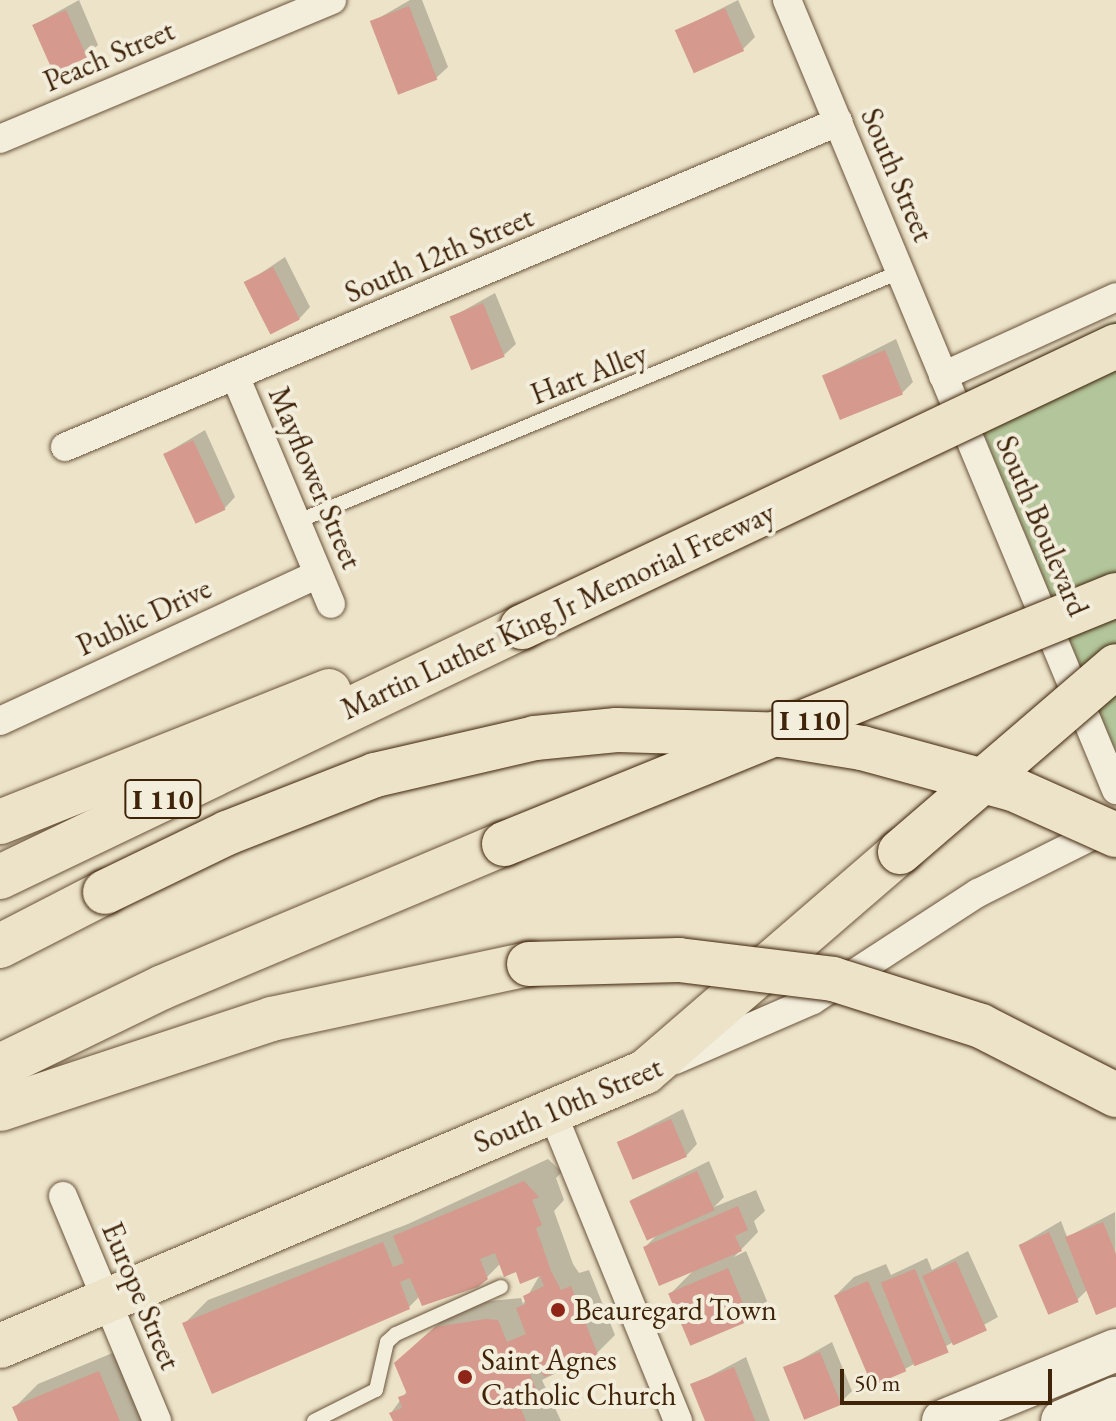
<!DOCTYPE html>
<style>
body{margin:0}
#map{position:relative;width:1116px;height:1421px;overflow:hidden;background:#ece3c9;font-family:"EB Garamond",serif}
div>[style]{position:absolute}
.green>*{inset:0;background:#b3c59a}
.shadow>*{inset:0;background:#0003}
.building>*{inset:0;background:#d59a8d;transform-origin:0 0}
.roads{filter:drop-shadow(0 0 2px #6a543a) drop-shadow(0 0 2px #6a543a)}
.service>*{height:14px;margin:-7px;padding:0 7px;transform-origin:7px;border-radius:7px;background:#f3eddc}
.minor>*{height:28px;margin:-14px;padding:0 14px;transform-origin:14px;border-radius:14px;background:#f3eddc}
.secondary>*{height:42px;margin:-21px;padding:0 21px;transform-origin:21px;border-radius:21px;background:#f3eddc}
.primary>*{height:44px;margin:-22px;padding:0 22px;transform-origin:22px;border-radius:22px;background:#ece3c9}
.motorway>*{height:44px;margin:-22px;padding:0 22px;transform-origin:22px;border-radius:22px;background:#ece3c9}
.bridges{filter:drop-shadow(0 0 2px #3f240a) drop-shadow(0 0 2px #3f240a)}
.motorway-bridge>*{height:44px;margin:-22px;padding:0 22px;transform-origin:22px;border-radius:22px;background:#ece3c9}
.dots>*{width:22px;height:22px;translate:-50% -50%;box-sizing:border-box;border:4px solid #f3eddc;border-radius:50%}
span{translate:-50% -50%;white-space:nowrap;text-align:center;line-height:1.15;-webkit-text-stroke:8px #f3eddc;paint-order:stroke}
.shield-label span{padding:2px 6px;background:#f3eddc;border:2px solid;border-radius:6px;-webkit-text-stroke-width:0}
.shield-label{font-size:28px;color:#3f240a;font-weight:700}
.street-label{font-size:30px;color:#3f240a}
.poi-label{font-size:30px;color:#3f240a}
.left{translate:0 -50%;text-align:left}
.scale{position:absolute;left:840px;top:1369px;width:212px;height:36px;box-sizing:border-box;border:4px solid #3f240a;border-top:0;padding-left:10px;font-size:24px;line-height:28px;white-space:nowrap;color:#3f240a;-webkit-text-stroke:6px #f3eddc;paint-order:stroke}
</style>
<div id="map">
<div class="green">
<i style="clip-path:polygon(1116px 321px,1116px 754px,966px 391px)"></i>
</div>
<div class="shadow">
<i style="clip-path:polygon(79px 0,98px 45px,86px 56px,34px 25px)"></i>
<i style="clip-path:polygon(410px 0,422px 0,448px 67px,436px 78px,372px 22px)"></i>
<i style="clip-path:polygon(738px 0,755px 37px,743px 49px,677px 31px)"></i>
<i style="clip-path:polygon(285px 257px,310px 307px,299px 319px,246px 283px)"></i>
<i style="clip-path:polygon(495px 293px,516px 344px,504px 355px,452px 317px)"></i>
<i style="clip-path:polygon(896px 339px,913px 382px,901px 394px,825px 375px)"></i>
<i style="clip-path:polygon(205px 430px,235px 497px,224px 509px,165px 454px)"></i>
<i style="clip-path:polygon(683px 1109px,697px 1144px,686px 1156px,619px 1142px)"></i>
<i style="clip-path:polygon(548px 1159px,562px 1172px,556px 1178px,564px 1200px,554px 1211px,573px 1264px,579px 1273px,589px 1270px,615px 1335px,597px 1353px,542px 1380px,561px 1421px,395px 1421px,391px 1413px,407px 1391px,396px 1364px,420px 1340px,461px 1304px,521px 1298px,523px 1304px,541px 1273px,501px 1263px,487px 1277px,420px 1296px,409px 1307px,184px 1324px,208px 1300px,408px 1224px)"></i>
<i style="clip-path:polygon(709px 1161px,724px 1197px,714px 1207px,756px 1190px,765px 1211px,754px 1221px,758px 1232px,734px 1257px,746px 1251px,767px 1301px,749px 1319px,691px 1344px,670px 1294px,695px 1269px,645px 1247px,663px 1229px,631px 1200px)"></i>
<i style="clip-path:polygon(1115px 1212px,1116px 1305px,1088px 1289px,1077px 1300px,1020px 1245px,1061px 1221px,1067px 1237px)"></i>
<i style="clip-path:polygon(968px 1251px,998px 1317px,905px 1369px,836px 1295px,854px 1277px,886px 1264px,891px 1275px,927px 1258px,932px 1270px)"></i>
<i style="clip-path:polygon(832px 1342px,852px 1391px,840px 1403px,786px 1368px)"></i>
<i style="clip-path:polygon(122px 1349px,152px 1421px,21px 1421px,15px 1407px,38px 1384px)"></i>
<i style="clip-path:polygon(746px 1357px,770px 1421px,707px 1421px,693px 1385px)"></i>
</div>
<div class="building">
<i style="left:409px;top:6px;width:79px;height:42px;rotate:69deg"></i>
<i style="left:725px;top:8px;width:47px;height:55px;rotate:66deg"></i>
<i style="left:66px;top:10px;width:52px;height:37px;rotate:66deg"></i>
<i style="left:273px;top:267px;width:59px;height:33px;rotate:63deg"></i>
<i style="left:483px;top:303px;width:58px;height:36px;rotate:68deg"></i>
<i style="left:885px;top:350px;width:48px;height:68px;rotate:68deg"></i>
<i style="left:193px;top:440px;width:77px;height:33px;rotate:65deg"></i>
<i style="left:671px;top:1119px;width:41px;height:59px;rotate:67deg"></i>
<i style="left:697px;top:1171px;width:43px;height:74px;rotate:66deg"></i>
<i style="clip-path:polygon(524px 1181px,539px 1197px,532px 1200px,542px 1225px,536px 1228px,551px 1271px,561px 1290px,571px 1286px,598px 1355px,544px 1377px,536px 1360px,526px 1364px,536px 1389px,516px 1397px,526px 1421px,393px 1421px,389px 1413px,402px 1408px,398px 1397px,407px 1394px,394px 1363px,435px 1327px,486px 1319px,498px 1320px,507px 1342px,526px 1334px,516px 1308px,526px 1304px,523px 1296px,544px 1286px,540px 1276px,520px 1284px,516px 1272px,504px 1277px,495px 1253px,480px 1259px,488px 1279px,478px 1287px,422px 1306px,410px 1278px,400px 1282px,410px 1309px,212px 1394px,182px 1323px,383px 1242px,393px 1267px,404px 1263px,393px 1236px)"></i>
<i style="clip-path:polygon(738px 1206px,748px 1230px,735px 1236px,742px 1251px,659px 1286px,643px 1247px)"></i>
<i style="clip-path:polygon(1103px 1222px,1116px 1254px,1116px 1307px,1096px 1315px,1065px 1237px)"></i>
<i style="left:1049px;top:1232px;width:76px;height:33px;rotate:67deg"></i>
<i style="left:956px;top:1261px;width:76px;height:37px;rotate:66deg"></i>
<i style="left:728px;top:1268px;width:57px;height:65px;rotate:67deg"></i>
<i style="left:915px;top:1269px;width:90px;height:37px;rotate:68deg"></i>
<i style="left:868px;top:1281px;width:98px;height:37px;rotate:67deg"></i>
<i style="left:820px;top:1352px;width:57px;height:40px;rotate:68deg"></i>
<i style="clip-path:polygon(734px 1367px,755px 1421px,705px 1421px,690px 1384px)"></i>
<i style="clip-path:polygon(99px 1371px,120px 1421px,18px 1421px,12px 1407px)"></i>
</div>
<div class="roads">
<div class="service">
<i style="left:296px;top:522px;width:654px;rotate:-22.49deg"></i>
<i style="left:314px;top:1421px;width:69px;rotate:-26.6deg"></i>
<i style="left:376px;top:1390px;width:49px;rotate:-77.1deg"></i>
<i style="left:387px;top:1342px;width:12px;rotate:-42deg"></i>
<i style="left:396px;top:1334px;width:115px;rotate:-24.1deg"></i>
</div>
<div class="minor">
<i style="left:787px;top:0;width:856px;rotate:67.39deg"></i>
<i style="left:0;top:139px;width:360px;rotate:-22.7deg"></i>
<i style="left:943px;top:376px;width:190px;rotate:-24.5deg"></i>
<i style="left:236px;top:378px;width:245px;rotate:67.2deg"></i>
<i style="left:65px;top:447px;width:839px;rotate:-22.8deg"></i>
<i style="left:0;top:721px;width:350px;rotate:-24.8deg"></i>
<i style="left:675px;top:1060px;width:150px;rotate:-23.5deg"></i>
<i style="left:813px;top:1000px;width:197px;rotate:-33deg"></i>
<i style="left:978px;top:893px;width:148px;rotate:-26.6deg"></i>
<i style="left:552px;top:1112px;width:334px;rotate:67.8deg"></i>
<i style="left:63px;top:1196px;width:244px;rotate:67.3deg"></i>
</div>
<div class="secondary">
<i style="left:943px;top:1421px;width:187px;rotate:-22.3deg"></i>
<i style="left:1062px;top:1421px;width:59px;rotate:-23.1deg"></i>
</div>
<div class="primary">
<i style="left:0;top:1346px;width:701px;rotate:-23.02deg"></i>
</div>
<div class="motorway">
<i style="left:0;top:822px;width:354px;rotate:-21.7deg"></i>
<i style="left:0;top:877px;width:579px;rotate:-25.59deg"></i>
<i style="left:0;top:946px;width:118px;rotate:-27.2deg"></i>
<i style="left:0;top:1066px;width:181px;rotate:-25.9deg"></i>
<i style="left:163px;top:987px;width:370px;rotate:-22.8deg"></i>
<i style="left:645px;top:1072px;width:337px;rotate:-40.8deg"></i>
<i style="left:0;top:1109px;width:287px;rotate:-18.3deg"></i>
<i style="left:272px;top:1019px;width:263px;rotate:-12.1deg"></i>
</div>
</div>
<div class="bridges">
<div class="motorway-bridge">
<i style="left:522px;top:627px;width:657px;rotate:-25.32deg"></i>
<i style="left:504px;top:844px;width:661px;rotate:-22.14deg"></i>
<i style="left:900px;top:852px;width:285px;rotate:-40.7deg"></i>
<i style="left:105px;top:892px;width:136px;rotate:-25.8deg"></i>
<i style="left:227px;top:833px;width:159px;rotate:-21.4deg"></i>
<i style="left:375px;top:775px;width:164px;rotate:-13deg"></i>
<i style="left:535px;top:738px;width:82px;rotate:-5.6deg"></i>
<i style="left:617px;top:730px;width:164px;rotate:1.7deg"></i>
<i style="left:781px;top:735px;width:82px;rotate:9.1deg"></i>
<i style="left:862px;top:748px;width:156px;rotate:15.2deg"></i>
<i style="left:1013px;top:789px;width:113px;rotate:24.1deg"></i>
<i style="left:529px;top:964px;width:150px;rotate:-1.5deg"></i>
<i style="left:679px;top:960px;width:155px;rotate:7deg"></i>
<i style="left:833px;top:979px;width:155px;rotate:17.6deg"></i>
<i style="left:981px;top:1026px;width:152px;rotate:27.1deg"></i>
</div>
</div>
<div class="dots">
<i style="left:558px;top:1310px;background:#8f2418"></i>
<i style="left:465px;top:1377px;background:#8f2418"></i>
</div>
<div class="shield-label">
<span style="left:810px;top:720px">I 110</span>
<span style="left:163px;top:799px">I 110</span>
</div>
<div class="street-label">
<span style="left:109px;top:56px;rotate:-23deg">Peach Street</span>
<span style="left:897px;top:175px;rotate:67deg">South Street</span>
<span style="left:439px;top:255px;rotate:-23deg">South 12th Street</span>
<span style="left:589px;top:374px;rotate:-21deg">Hart Alley</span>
<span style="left:315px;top:478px;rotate:67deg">Mayflower Street</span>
<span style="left:1042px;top:526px;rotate:67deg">South Boulevard</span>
<span style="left:558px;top:611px;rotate:-25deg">Martin Luther King Jr Memorial Freeway</span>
<span style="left:144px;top:617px;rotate:-25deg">Public Drive</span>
<span style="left:568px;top:1105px;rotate:-23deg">South 10th Street</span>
<span style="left:141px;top:1296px;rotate:67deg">Europe Street</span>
</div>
<div class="poi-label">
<span class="left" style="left:574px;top:1310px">Beauregard Town</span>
<span class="left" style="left:481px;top:1377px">Saint Agnes<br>Catholic Church</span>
</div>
<div class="scale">50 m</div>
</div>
